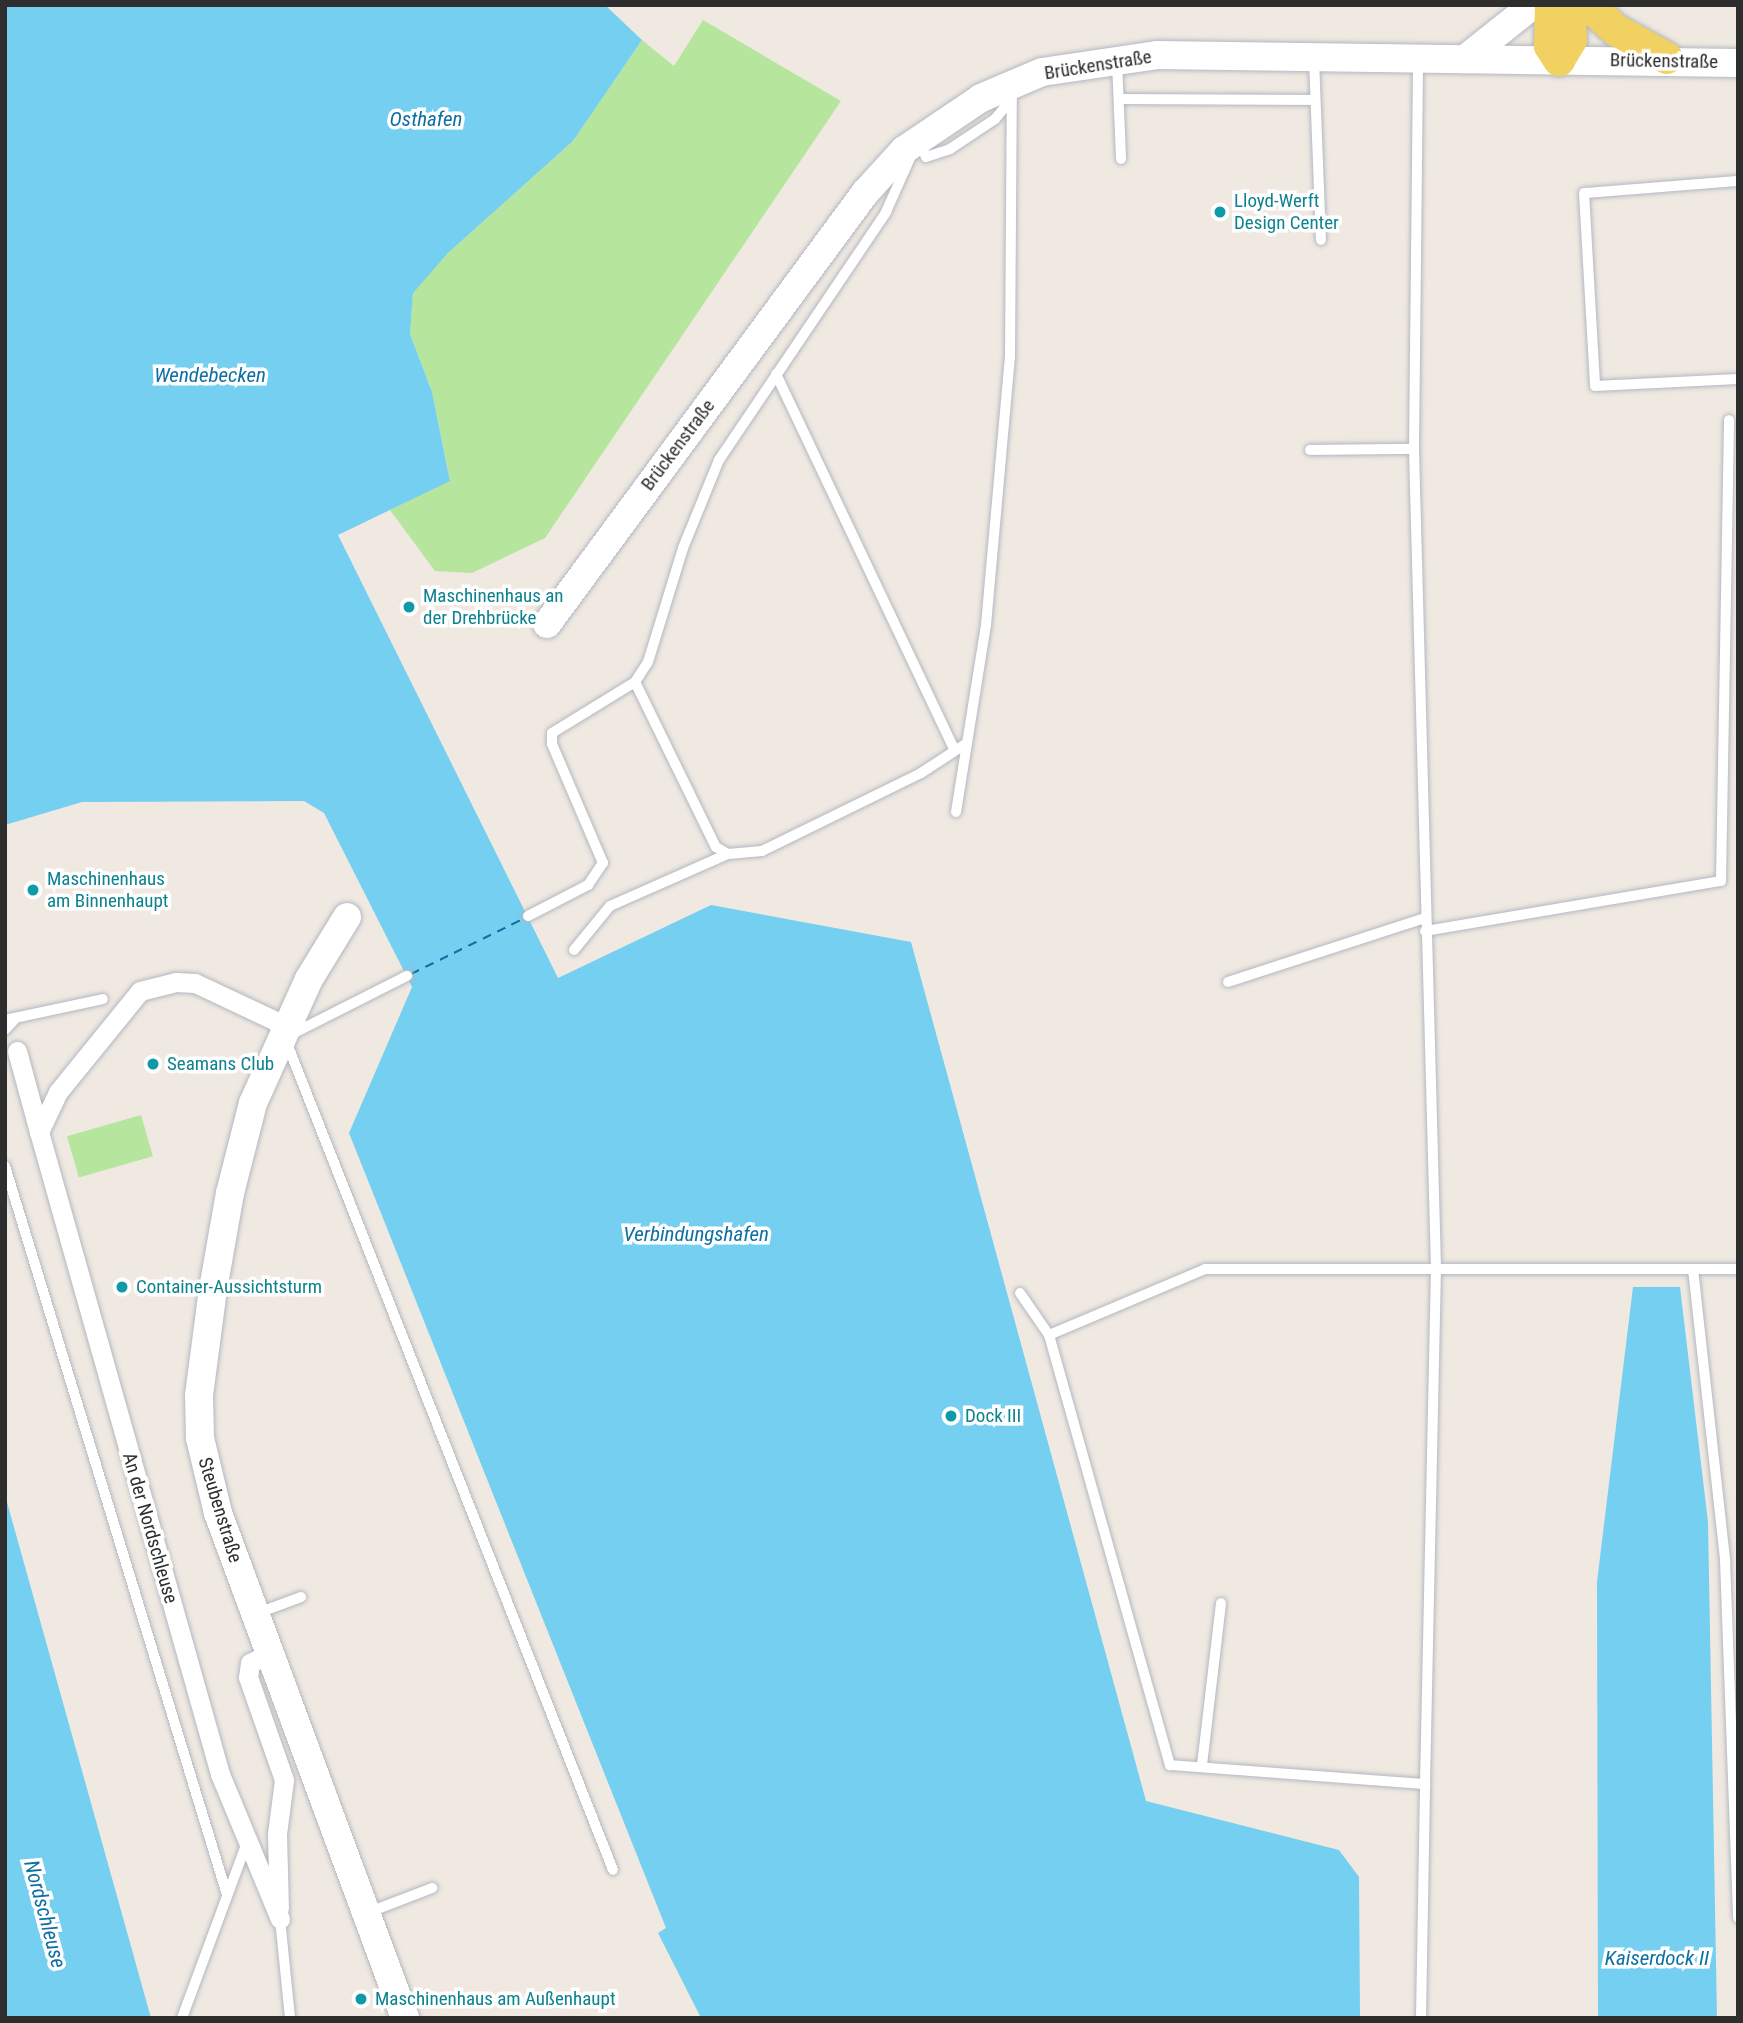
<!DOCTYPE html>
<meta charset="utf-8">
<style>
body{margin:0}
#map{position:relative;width:1743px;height:2023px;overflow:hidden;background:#efe9e1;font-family:"Roboto Condensed",sans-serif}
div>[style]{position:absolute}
.green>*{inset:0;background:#b6e59e;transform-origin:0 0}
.water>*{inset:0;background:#75cff0}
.ferry>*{height:2px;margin-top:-1px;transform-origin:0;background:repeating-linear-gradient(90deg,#0d6fa3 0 9px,transparent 0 16px)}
.roads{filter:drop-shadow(0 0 2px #b4b7c1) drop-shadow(0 0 2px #b4b7c1)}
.lane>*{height:10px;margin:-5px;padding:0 5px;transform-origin:5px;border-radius:5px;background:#fff}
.street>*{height:19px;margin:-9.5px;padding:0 9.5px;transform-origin:9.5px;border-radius:9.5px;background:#fff}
.secondary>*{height:28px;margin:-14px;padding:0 14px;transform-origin:14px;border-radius:14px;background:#fff}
.primary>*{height:32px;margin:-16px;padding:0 16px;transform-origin:16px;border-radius:16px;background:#f2d163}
.dots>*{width:19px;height:19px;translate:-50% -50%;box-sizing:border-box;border:4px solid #fff;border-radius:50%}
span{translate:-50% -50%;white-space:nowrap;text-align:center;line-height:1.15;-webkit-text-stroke:7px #fff;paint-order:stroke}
.street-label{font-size:19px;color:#2e2e2e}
.culture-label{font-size:19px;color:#0d838f}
.left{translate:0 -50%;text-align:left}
.water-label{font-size:21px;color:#0d6fa3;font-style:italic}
.frame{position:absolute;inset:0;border:7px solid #2e2e2e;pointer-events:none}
</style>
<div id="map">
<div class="green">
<i style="clip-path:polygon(703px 20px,841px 101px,545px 538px,472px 573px,435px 571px,390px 510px,450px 480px,432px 392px,410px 334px,413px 292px,448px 253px,573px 141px,642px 40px,674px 66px)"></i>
<i style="left:141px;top:1115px;width:43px;height:77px;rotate:74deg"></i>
</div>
<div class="water">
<i style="clip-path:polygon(5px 5px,605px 5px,642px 40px,573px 141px,448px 253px,413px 293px,410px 334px,432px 392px,450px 481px,338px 535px,558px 978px,711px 905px,911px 942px,1146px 1801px,1339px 1850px,1359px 1877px,1360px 2018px,701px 2018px,658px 1933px,666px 1928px,349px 1133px,412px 987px,324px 813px,304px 801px,82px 802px,5px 825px)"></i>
<i style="clip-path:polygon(1633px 1287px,1680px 1287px,1708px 1522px,1717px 2018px,1598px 2018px,1597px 1582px)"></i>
<i style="clip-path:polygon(5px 1495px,151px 2018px,5px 2018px)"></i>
</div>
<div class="ferry">
<i style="left:411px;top:974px;width:127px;rotate:-26.2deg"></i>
</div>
<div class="roads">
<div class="lane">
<i style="left:1314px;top:59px;width:181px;rotate:87.8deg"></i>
<i style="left:1117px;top:62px;width:97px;rotate:87.6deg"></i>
<i style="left:1121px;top:99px;width:194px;rotate:0.3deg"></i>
<i style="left:920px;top:143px;width:15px;rotate:67deg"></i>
<i style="left:926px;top:157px;width:25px;rotate:-18deg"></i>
<i style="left:950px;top:149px;width:54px;rotate:-33.7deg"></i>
<i style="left:995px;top:119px;width:26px;rotate:-50deg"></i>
<i style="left:1738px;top:181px;width:154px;rotate:175.5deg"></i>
<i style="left:1584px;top:193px;width:193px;rotate:86.7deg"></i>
<i style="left:1595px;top:386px;width:143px;rotate:-2.8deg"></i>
<i style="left:776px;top:374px;width:415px;rotate:64.6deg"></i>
<i style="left:1310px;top:450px;width:104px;rotate:-0.6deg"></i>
<i style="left:635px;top:682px;width:184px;rotate:63.9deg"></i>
<i style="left:716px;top:847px;width:14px;rotate:30deg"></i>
<i style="left:956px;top:812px;width:189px;rotate:-80.9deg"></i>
<i style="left:986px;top:625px;width:269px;rotate:-84.9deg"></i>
<i style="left:1010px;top:357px;width:257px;rotate:-89.6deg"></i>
<i style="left:528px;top:916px;width:68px;rotate:-27.3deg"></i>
<i style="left:588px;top:885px;width:27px;rotate:-56deg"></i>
<i style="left:603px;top:863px;width:129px;rotate:-113.2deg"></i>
<i style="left:552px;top:744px;width:11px;rotate:-90deg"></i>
<i style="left:552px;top:733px;width:97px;rotate:-31.6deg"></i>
<i style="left:635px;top:682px;width:24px;rotate:-57deg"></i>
<i style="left:648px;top:662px;width:119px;rotate:-72.9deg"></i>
<i style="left:683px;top:548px;width:95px;rotate:-67.8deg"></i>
<i style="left:719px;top:460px;width:299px;rotate:-56deg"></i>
<i style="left:886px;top:212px;width:59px;rotate:-66deg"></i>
<i style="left:1425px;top:931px;width:300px;rotate:-9.6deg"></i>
<i style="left:1721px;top:881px;width:461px;rotate:-89deg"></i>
<i style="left:574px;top:950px;width:57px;rotate:-50.7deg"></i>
<i style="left:610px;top:906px;width:129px;rotate:-23.8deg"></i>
<i style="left:728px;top:854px;width:34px;rotate:-5deg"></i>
<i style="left:762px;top:851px;width:177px;rotate:-26.1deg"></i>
<i style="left:921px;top:773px;width:55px;rotate:-33.1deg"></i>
<i style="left:1228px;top:982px;width:207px;rotate:-18deg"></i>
<i style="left:5px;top:1020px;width:100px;rotate:-12.1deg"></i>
<i style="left:5px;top:1030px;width:15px;rotate:-48deg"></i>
<i style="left:292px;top:1034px;width:129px;rotate:-26.8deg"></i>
<i style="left:286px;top:1041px;width:891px;rotate:68.47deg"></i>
<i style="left:5px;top:1166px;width:762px;rotate:73.06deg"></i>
<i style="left:1693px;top:1269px;width:293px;rotate:83.7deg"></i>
<i style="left:1725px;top:1560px;width:358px;rotate:87.9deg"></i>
<i style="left:1020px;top:1293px;width:51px;rotate:55.4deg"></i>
<i style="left:1049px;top:1335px;width:169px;rotate:-22.9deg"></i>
<i style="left:1205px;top:1269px;width:533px"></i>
<i style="left:1049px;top:1335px;width:447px;rotate:74.3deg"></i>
<i style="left:1170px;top:1765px;width:256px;rotate:4.3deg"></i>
<i style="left:1425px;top:1784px;width:516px;rotate:-88.78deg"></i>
<i style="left:1436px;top:1268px;width:819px;rotate:-91.54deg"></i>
<i style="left:1414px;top:449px;width:387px;rotate:-89.4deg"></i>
<i style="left:258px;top:1613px;width:46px;rotate:-20.4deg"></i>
<i style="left:1202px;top:1765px;width:163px;rotate:-83.3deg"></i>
<i style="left:367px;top:1913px;width:70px;rotate:-21deg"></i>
<i style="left:280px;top:1919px;width:100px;rotate:84.2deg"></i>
<i style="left:182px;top:2018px;width:184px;rotate:-69.7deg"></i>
<i style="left:1421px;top:2018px;width:234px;rotate:-89deg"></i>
</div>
<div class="street">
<i style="left:17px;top:1051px;width:84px;rotate:74.8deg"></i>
<i style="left:269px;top:1654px;width:21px;rotate:155deg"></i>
<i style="left:250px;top:1663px;width:14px;rotate:98deg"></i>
<i style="left:248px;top:1677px;width:109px;rotate:70.7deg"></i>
<i style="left:284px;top:1780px;width:54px;rotate:97.4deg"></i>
<i style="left:277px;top:1834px;width:74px;rotate:88.5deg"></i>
<i style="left:280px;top:1919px;width:157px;rotate:-112.5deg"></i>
<i style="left:220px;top:1774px;width:667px;rotate:-105.74deg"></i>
<i style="left:39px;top:1132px;width:44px;rotate:-64.6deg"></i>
<i style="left:58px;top:1092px;width:130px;rotate:-50.9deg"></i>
<i style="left:140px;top:991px;width:37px;rotate:-14deg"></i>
<i style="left:176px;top:982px;width:19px;rotate:3deg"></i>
<i style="left:195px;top:983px;width:92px;rotate:25.2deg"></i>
<i style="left:278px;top:1022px;width:14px;rotate:78deg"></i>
</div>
<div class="secondary">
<i style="left:1465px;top:59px;width:87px;rotate:-38.5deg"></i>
<i style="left:547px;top:624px;width:536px;rotate:-53.58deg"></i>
<i style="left:865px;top:193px;width:58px;rotate:-47.8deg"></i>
<i style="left:904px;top:150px;width:93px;rotate:-34deg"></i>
<i style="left:981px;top:98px;width:66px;rotate:-23.1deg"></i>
<i style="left:1042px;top:72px;width:116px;rotate:-8.4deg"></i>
<i style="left:1157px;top:55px;width:581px;rotate:0.79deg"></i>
<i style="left:347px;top:917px;width:73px;rotate:121.5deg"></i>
<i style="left:309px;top:979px;width:136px;rotate:114.3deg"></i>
<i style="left:253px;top:1103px;width:93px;rotate:104.3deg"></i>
<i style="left:230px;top:1193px;width:97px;rotate:100deg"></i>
<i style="left:213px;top:1289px;width:107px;rotate:97.5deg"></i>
<i style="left:199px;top:1395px;width:43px;rotate:88.7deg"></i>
<i style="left:200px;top:1438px;width:77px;rotate:76.5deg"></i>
<i style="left:218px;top:1513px;width:539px;rotate:69.68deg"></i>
</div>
<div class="primary">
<i style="left:1551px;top:5px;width:41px;rotate:91.4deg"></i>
<i style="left:1550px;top:46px;width:17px;rotate:57deg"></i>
<i style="left:1559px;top:60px;width:23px;rotate:-59deg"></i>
<i style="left:1571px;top:40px;width:35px;rotate:-92deg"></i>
<i style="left:1588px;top:5px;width:38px;rotate:42deg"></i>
<i style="left:1616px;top:30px;width:58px;rotate:28.8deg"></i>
</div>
</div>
<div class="dots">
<i style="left:1220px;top:212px;background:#0f9aa8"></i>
<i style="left:409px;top:607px;background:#0f9aa8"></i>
<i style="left:33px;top:890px;background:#0f9aa8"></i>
<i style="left:153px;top:1064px;background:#0f9aa8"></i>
<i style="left:122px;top:1287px;background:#0f9aa8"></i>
<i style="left:951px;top:1416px;background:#0f9aa8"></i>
<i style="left:361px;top:1999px;background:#0f9aa8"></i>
</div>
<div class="street-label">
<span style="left:1664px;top:61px;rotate:1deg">Brückenstraße</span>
<span style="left:1098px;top:65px;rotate:-9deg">Brückenstraße</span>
<span style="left:678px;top:445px;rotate:-53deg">Brückenstraße</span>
<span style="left:220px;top:1510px;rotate:73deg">Steubenstraße</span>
<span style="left:150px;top:1528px;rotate:74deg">An der Nordschleuse</span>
</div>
<div class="culture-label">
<span class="left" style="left:1234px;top:212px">Lloyd-Werft<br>Design Center</span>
<span class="left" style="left:423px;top:607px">Maschinenhaus an<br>der Drehbrücke</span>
<span class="left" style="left:47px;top:890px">Maschinenhaus<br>am Binnenhaupt</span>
<span class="left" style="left:167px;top:1064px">Seamans Club</span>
<span class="left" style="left:136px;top:1287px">Container-Aussichtsturm</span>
<span class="left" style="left:965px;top:1416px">Dock III</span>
<span class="left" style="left:375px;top:1999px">Maschinenhaus am Außenhaupt</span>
</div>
<div class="water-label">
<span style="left:426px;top:119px">Osthafen</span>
<span style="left:210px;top:375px">Wendebecken</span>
<span style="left:696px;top:1234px">Verbindungshafen</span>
<span style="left:45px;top:1914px;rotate:75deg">Nordschleuse</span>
<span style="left:1657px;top:1958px">Kaiserdock II</span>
</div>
<div class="frame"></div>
</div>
